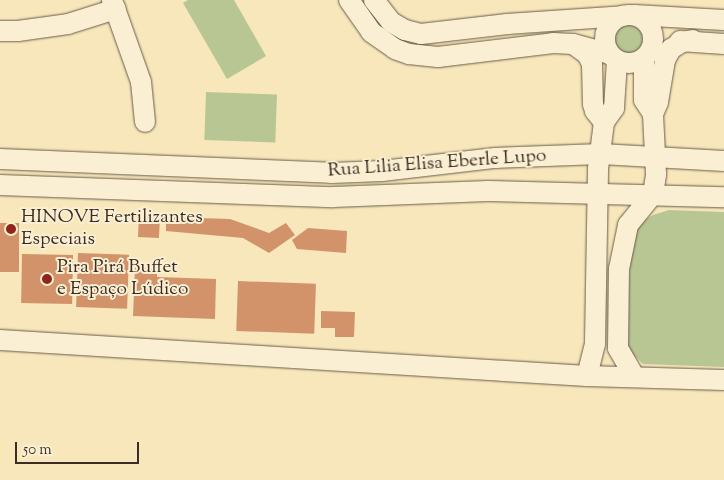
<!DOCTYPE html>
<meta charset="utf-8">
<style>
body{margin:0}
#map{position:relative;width:724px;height:480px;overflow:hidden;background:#f7e7ba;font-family:"Sorts Mill Goudy",serif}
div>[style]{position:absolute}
.green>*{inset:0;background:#b8c693;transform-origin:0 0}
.round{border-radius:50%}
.building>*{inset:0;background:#d2936a;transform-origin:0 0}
.roads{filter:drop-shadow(0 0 1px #6a5c4a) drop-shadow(0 0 1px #6a5c4a)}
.minor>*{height:20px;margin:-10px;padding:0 10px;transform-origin:10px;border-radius:10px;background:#faefd2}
.minor>.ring{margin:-10px;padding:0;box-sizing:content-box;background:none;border:20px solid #faefd2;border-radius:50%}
.dots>*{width:14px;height:14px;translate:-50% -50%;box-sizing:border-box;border:2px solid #faefd2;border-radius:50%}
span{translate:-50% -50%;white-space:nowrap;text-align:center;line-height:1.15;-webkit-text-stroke:4px #faefd2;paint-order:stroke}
.street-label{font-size:19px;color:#3b2d25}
.poi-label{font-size:19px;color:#3b2d25}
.left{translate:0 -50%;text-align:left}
.scale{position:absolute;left:15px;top:442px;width:124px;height:22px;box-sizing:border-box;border:2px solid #3b2d25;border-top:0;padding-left:6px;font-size:15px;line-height:18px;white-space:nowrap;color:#3b2d25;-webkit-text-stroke:4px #faefd2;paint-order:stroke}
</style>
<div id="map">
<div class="green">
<i style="clip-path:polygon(188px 0,234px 0,266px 56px,227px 79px,183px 3px)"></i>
<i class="round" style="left:613px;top:25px;width:32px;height:32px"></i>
<i style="left:206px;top:92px;width:71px;height:48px;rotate:2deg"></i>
<i style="clip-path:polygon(669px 210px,724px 212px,724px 367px,643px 364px,628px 349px,630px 245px,640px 223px,653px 215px)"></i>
</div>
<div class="building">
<i style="left:139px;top:217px;width:21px;height:20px;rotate:3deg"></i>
<i style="clip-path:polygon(166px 217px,230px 219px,269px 233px,286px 223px,295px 235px,269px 253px,243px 238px,166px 231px)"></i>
<i style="left:0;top:223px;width:19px;height:49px"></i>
<i style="clip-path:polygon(308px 228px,347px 231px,346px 253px,297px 249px,292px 240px)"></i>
<i style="left:78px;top:253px;width:51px;height:54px;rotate:2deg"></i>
<i style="left:22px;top:254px;width:51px;height:49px;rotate:1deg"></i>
<i style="clip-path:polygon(135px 268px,157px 269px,157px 277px,216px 279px,215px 319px,133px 316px)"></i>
<i style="left:238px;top:281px;width:78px;height:50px;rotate:2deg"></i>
<i style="clip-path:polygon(321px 311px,355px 312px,354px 337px,335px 337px,335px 328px,321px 328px)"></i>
</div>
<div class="roads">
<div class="minor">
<i style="left:112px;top:0;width:87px;rotate:70.5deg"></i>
<i style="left:141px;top:82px;width:40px;rotate:84.3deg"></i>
<i style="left:349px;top:0;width:39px;rotate:55deg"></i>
<i style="left:371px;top:32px;width:29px;rotate:35deg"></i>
<i style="left:395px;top:49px;width:15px;rotate:20deg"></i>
<i style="left:409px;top:54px;width:29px;rotate:6deg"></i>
<i style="left:438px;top:57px;width:116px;rotate:-6.9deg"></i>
<i style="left:553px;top:43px;width:20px;rotate:3deg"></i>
<i style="left:573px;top:44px;width:38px;rotate:15deg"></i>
<i style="left:374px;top:0;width:28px;rotate:52deg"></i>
<i style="left:391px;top:22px;width:16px;rotate:30deg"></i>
<i style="left:405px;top:30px;width:16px;rotate:14deg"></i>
<i style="left:421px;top:34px;width:87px;rotate:-6.6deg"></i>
<i style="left:507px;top:24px;width:116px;rotate:-3.9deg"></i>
<i style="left:634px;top:15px;width:90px;rotate:3.2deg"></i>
<i class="ring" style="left:605px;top:15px;width:28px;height:28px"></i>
<i style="left:0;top:31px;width:18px"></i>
<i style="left:18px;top:31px;width:50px;rotate:-8deg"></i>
<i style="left:68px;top:24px;width:50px;rotate:-17.4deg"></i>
<i style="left:680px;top:41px;width:44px;rotate:3.9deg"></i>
<i style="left:573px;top:44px;width:17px;rotate:36deg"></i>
<i style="left:587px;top:54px;width:11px;rotate:63deg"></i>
<i style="left:592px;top:64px;width:40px;rotate:88.6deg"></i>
<i style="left:593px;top:104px;width:7px;rotate:74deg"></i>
<i style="left:595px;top:111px;width:14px;rotate:51deg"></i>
<i style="left:644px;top:59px;width:41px;rotate:90deg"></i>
<i style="left:644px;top:100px;width:17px;rotate:57deg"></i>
<i style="left:0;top:159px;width:331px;rotate:2.4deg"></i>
<i style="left:331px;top:173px;width:51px;rotate:-2.2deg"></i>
<i style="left:382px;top:171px;width:114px;rotate:-6.6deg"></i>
<i style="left:495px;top:158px;width:106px;rotate:-2.2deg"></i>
<i style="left:601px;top:154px;width:123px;rotate:3.3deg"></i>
<i style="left:0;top:185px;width:333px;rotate:2.1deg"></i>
<i style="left:333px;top:197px;width:155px;rotate:-2.2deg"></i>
<i style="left:488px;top:191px;width:236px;rotate:1.5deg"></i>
<i style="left:0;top:340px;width:588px;rotate:3.51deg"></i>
<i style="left:587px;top:376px;width:137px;rotate:1.7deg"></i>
<i style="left:587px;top:376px;width:34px;rotate:-76deg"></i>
<i style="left:595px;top:343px;width:174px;rotate:-89deg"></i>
<i style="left:598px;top:169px;width:47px;rotate:-82.7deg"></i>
<i style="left:604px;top:122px;width:17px;rotate:-54deg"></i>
<i style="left:614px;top:108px;width:48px;rotate:-86.4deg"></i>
<i style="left:634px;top:376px;width:32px;rotate:-120deg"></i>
<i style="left:618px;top:348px;width:79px;rotate:-89.3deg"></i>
<i style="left:619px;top:269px;width:45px;rotate:-78.4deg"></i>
<i style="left:628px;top:225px;width:40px;rotate:-51deg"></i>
<i style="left:653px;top:194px;width:20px;rotate:-81deg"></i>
<i style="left:656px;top:174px;width:60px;rotate:-92.9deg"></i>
<i style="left:653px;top:114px;width:13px;rotate:-67deg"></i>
<i style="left:658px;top:102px;width:43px;rotate:-80.5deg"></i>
<i style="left:665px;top:60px;width:13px;rotate:-61deg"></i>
<i style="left:671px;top:49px;width:13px;rotate:-32deg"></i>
<i style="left:682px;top:42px;width:11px;rotate:-10deg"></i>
</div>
</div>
<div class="dots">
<i style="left:11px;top:229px;background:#8f2418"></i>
<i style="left:47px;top:279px;background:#8f2418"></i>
</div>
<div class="street-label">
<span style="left:437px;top:164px;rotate:-4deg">Rua Lilia Elisa Eberle Lupo</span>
</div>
<div class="poi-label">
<span class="left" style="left:21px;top:229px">HINOVE Fertilizantes<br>Especiais</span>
<span class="left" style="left:57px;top:279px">Pira Pirá Buffet<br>e Espaço Lúdico</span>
</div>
<div class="scale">50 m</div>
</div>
